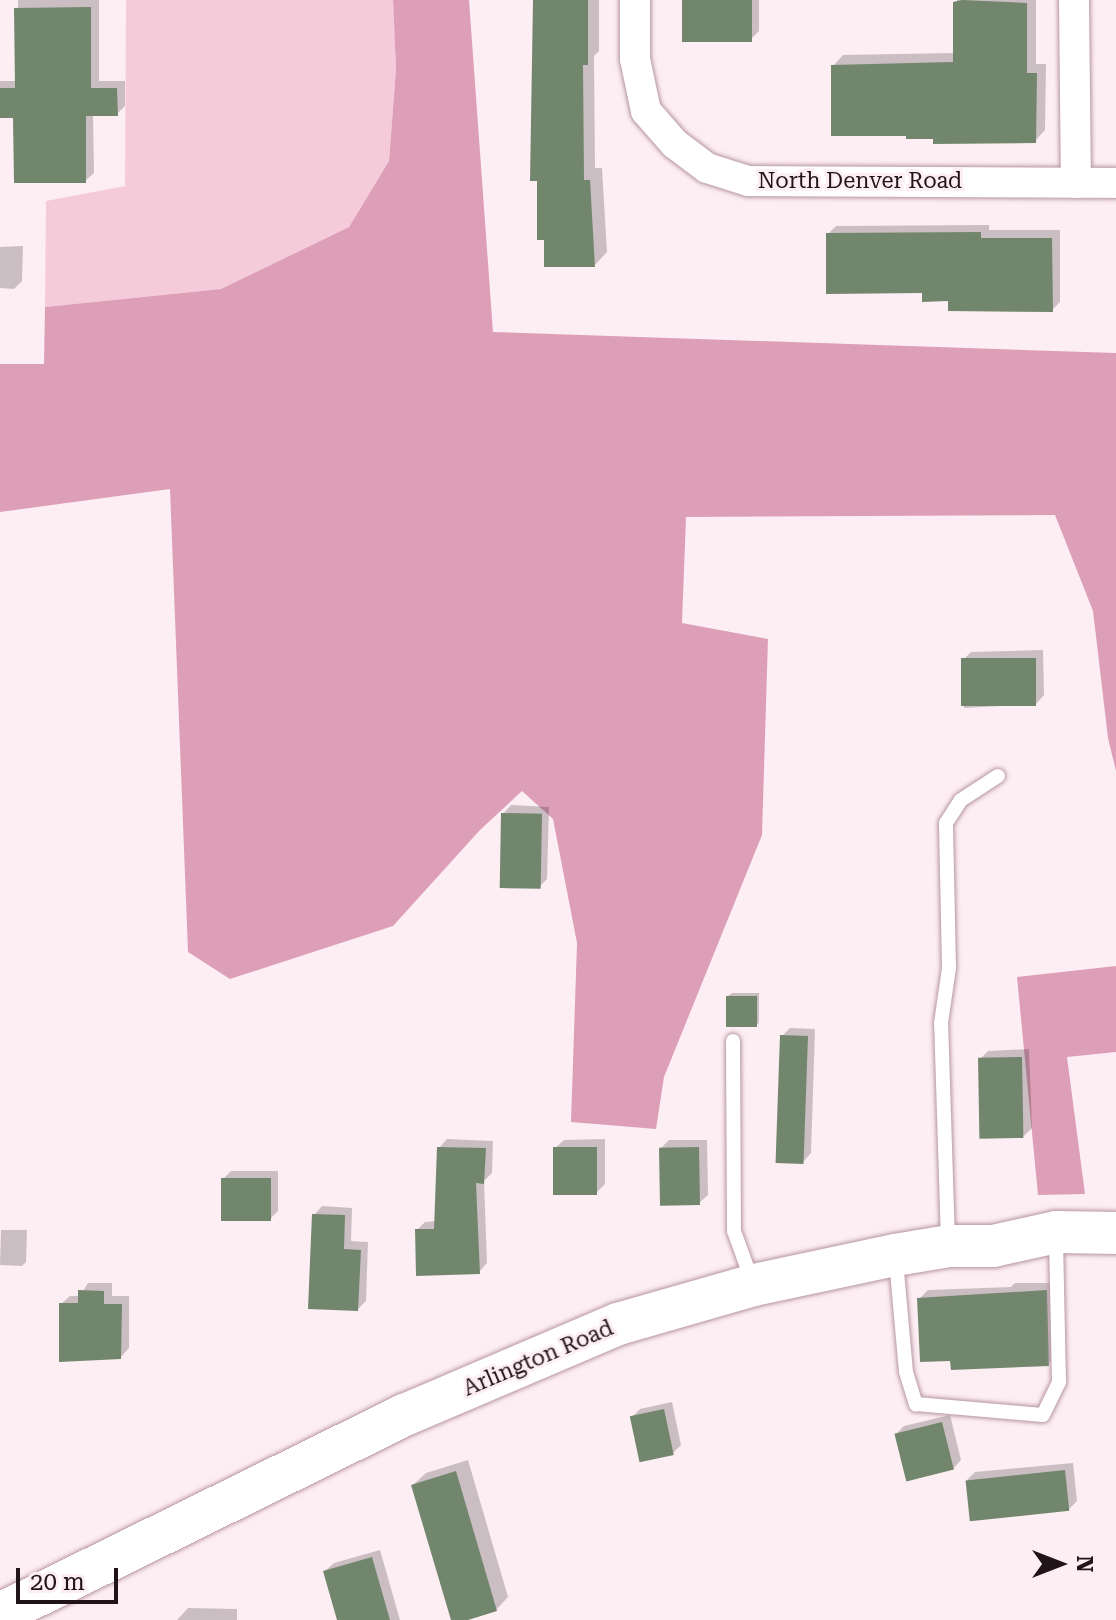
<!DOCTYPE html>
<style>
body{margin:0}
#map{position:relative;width:1116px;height:1620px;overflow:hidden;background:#fdeef3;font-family:"Roboto Serif",serif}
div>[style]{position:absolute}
.green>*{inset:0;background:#f5cbda}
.forest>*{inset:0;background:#dd9fb7}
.shadow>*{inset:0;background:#0003}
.building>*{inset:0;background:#71866d;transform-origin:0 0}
.roads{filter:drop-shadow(0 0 2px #b795a1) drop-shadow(0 0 2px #b795a1)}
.lane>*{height:14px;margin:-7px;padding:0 7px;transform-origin:7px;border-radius:7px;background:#fff}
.street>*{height:30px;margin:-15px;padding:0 15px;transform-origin:15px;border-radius:15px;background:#fff}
.secondary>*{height:42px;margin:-21px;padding:0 21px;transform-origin:21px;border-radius:21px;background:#fff}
span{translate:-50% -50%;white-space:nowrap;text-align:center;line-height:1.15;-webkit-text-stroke:6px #fdeef3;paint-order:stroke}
.street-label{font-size:22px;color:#201419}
.north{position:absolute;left:1020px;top:1524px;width:80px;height:80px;-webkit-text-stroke:6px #fdeef3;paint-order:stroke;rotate:90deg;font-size:22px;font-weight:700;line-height:32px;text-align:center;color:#201419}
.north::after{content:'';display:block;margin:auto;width:28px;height:36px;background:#201419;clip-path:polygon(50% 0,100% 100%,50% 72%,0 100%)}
.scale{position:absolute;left:16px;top:1568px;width:102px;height:36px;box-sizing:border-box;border:4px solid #201419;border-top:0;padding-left:10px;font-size:24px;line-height:28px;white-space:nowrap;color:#201419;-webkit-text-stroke:6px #fdeef3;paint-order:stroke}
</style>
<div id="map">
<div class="green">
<i style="clip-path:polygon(126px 0,393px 0,396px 69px,389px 161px,349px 227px,221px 289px,45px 307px,46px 201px,125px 186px)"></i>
</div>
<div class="forest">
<i style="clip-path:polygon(393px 0,469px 0,493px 332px,1116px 353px,1116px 771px,1108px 738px,1093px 611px,1055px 515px,686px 517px,682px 623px,768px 639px,762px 835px,664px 1077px,656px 1129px,571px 1122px,577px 943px,553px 819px,522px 791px,480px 830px,393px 926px,230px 979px,188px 952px,170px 489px,0 512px,0 364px,44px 364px,45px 307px,221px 289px,349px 227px,389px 161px,396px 69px)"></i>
<i style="clip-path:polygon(1116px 966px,1116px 1052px,1067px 1057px,1085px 1194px,1038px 1195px,1017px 977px)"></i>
</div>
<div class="shadow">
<i style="clip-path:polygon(18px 0,99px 0,99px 81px,125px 81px,125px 106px,117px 114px,93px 114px,94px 173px,85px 181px,15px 116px,0 116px,0 81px,17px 81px)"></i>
<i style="clip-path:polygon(534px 0,599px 0,599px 51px,594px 56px,595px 168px,602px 168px,607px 252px,595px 265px)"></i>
<i style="clip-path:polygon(684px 0,759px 0,759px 31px,751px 39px)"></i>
<i style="clip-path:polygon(957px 0,1036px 0,1036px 64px,1046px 64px,1045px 130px,1035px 141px,833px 66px,843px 55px,955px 53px)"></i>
<i style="clip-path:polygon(989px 225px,989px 230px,1060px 230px,1060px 302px,1052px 310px,950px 299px,924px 291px,828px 234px,836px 226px)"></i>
<i style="clip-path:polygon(23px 246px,22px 281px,14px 289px,0 288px,0 247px)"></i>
<i style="clip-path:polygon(1043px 650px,1044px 695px,1036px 704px,964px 708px,963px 660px,971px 652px)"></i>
<i style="clip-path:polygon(511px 805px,549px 807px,547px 879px,539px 887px,503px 814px)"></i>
<i style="clip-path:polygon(732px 993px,759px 993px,759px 1023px,755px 1026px,728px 996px)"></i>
<i style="clip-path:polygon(790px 1028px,815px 1029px,811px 1153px,803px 1162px,782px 1036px)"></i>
<i style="clip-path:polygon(1029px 1049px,1032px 1128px,1024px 1136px,980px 1059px,988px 1051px)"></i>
<i style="clip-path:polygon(447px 1139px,493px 1141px,492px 1173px,484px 1181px,487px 1263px,479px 1272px,417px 1230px,425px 1222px,437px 1221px,439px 1148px)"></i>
<i style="clip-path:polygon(605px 1139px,605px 1184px,597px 1192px,555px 1148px,564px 1140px)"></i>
<i style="clip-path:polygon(669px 1140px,707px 1140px,708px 1195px,699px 1203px,661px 1148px)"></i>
<i style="clip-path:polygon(231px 1171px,278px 1171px,278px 1211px,270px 1219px,223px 1179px)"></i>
<i style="clip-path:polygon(322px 1206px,352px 1208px,351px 1241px,368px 1242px,366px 1301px,358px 1309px,314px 1215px)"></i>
<i style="clip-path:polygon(1px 1230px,27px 1230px,26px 1262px,22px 1266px,0 1265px)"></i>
<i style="clip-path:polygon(88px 1283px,112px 1283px,112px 1296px,129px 1296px,129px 1348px,121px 1357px,61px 1304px,70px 1296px,80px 1296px)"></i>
<i style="clip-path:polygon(1015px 1283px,1055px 1283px,1056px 1356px,1048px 1364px,952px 1359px,919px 1299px,928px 1290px,1011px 1287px)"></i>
<i style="clip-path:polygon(672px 1402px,681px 1445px,673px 1453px,632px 1417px,640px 1409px)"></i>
<i style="clip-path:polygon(950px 1415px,961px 1460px,953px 1469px,896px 1434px,904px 1426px)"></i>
<i style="clip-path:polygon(468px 1460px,508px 1597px,496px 1610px,453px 1620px,413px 1485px,426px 1473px)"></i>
<i style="clip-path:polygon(1073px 1463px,1077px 1501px,1069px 1509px,967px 1480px,975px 1472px)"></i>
<i style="clip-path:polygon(380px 1550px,400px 1620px,340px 1620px,325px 1571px,334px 1563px)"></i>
<i style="clip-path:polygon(188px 1608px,237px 1609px,237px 1620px,177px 1620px)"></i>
</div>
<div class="building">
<i style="clip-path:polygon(533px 0,588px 0,588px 65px,583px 65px,584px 180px,590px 180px,595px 267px,544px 267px,544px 240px,537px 240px,537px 181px,530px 181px)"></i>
<i style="left:682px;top:0;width:70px;height:42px"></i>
<i style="clip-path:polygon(962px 0,1027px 3px,1027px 73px,1037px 73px,1036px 143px,933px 144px,933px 139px,906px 139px,906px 136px,831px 136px,831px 65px,953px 62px,953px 2px)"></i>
<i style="clip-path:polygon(91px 7px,91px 88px,117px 88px,118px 116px,86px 116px,86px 183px,14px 183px,13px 118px,0 118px,0 88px,15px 88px,14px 8px)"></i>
<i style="clip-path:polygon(981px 232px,981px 238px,1052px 238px,1053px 312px,948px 311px,948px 301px,922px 302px,922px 293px,826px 294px,826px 233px)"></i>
<i style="left:1036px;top:658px;width:48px;height:75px;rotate:90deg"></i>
<i style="left:501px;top:813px;width:41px;height:75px;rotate:1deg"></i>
<i style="left:726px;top:996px;width:31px;height:31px"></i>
<i style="left:780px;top:1035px;width:28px;height:128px;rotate:2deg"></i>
<i style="left:1022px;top:1057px;width:81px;height:44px;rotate:89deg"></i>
<i style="clip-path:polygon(437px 1147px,486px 1148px,484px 1184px,476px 1183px,480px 1274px,416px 1276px,415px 1229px,434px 1229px)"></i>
<i style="left:553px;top:1147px;width:44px;height:48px"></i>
<i style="left:699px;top:1147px;width:58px;height:40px;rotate:89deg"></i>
<i style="left:271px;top:1178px;width:43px;height:50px;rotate:90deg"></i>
<i style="clip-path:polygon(312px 1214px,345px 1215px,344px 1249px,361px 1250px,358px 1311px,308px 1309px)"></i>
<i style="clip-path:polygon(78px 1290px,104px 1291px,104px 1304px,122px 1304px,121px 1359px,59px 1362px,59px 1303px,78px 1303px)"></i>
<i style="clip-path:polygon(1047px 1290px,1049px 1366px,951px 1370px,950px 1361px,920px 1362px,917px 1298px)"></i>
<i style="left:664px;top:1409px;width:47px;height:35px;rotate:78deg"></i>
<i style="left:942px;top:1422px;width:49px;height:49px;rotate:76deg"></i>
<i style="left:1065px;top:1470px;width:41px;height:100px;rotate:84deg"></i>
<i style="clip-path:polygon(456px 1471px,497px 1611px,468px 1620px,451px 1620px,411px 1485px)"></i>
<i style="clip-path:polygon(372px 1557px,390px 1620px,337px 1620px,323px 1571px)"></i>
</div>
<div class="roads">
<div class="lane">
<i style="left:733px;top:1041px;width:190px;rotate:89.7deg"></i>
<i style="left:734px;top:1231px;width:53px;rotate:70.2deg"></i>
<i style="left:948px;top:1242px;width:219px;rotate:-91.8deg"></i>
<i style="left:941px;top:1023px;width:56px;rotate:-81.7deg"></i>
<i style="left:949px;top:968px;width:145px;rotate:-91.2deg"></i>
<i style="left:946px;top:823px;width:27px;rotate:-57deg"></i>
<i style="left:961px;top:800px;width:44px;rotate:-33deg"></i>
<i style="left:896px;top:1260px;width:112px;rotate:84.9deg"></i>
<i style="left:906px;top:1372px;width:34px;rotate:73deg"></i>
<i style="left:916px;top:1404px;width:127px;rotate:5deg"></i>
<i style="left:1043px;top:1415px;width:37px;rotate:-64deg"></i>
<i style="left:1059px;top:1382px;width:145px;rotate:-91.2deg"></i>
</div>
<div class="street">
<i style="left:635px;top:0;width:59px;rotate:90deg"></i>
<i style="left:635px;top:59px;width:53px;rotate:78.1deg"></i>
<i style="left:646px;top:111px;width:44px;rotate:48.7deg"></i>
<i style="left:675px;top:144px;width:40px;rotate:37deg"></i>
<i style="left:707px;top:168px;width:43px;rotate:17.6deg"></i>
<i style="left:748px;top:181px;width:368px;rotate:0.3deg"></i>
<i style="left:1074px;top:0;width:183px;rotate:89.4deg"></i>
</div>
<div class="secondary">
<i style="left:0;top:1614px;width:453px;rotate:-26.2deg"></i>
<i style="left:407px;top:1414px;width:229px;rotate:-23.1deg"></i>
<i style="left:618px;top:1324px;width:141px;rotate:-16deg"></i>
<i style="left:754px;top:1285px;width:144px;rotate:-12deg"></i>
<i style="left:895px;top:1255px;width:55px;rotate:-9.5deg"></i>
<i style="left:949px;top:1246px;width:44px"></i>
<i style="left:993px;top:1246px;width:65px;rotate:-12.5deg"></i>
<i style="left:1056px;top:1232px;width:60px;rotate:1deg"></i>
</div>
</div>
<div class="street-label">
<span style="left:860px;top:181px">North Denver Road</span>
<span style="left:538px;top:1358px;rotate:-23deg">Arlington Road</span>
</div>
<div class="north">N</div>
<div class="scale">20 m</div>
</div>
